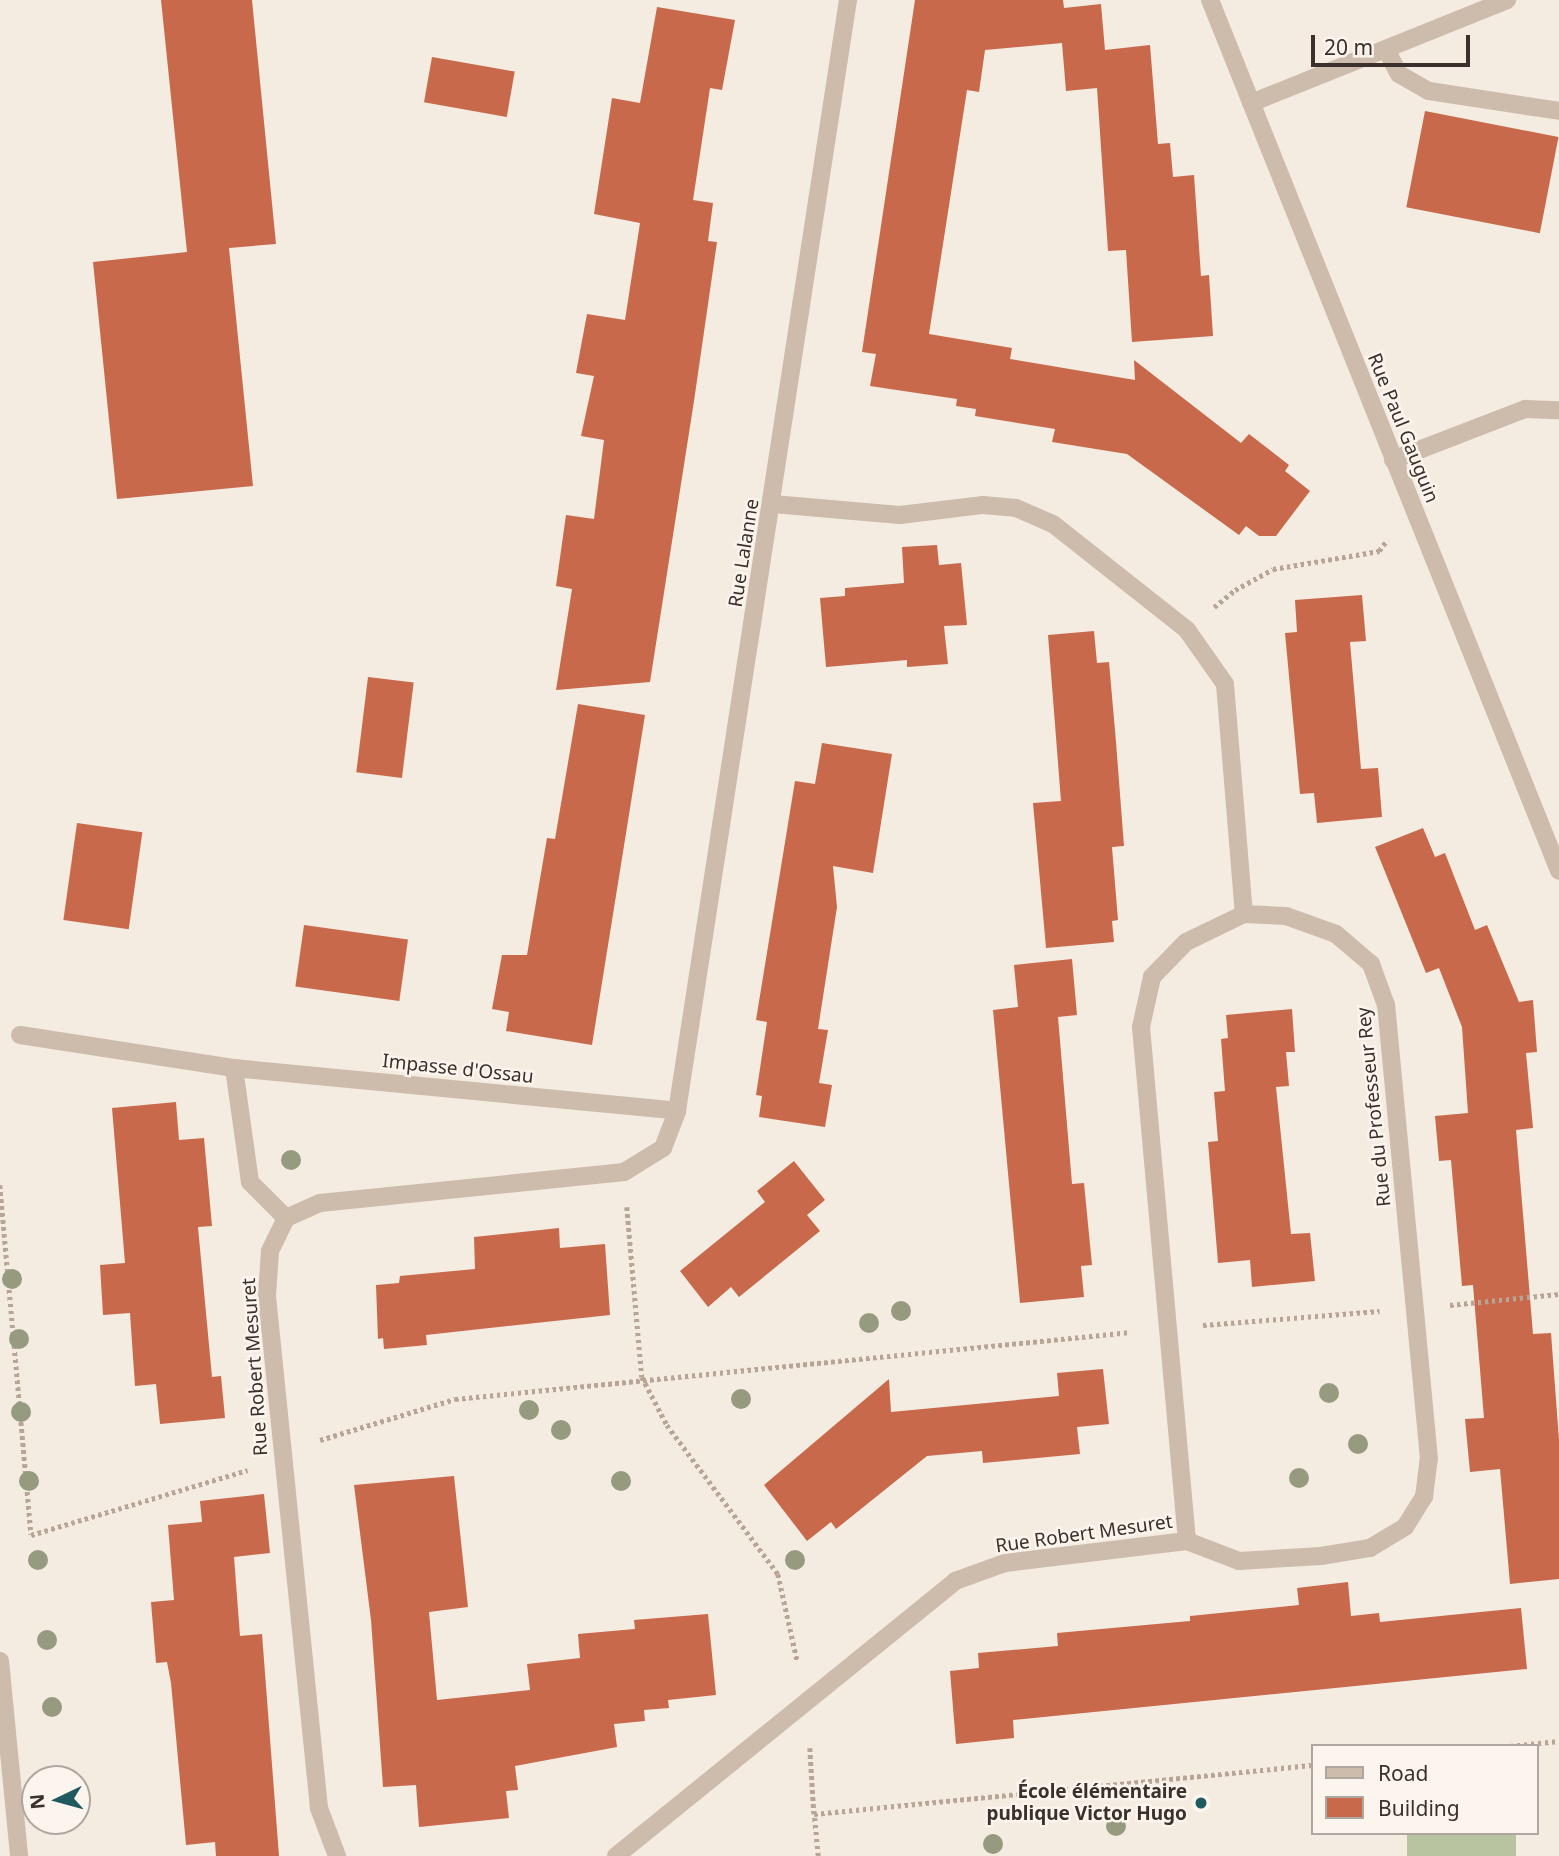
<!DOCTYPE html>
<meta charset="utf-8">
<style>
body{margin:0}
#map{position:relative;width:1559px;height:1856px;overflow:hidden;background:#f4ebe1;font-family:"Noto Sans",sans-serif}
div>[style]{position:absolute}
.green>*{inset:0;background:#b8c4a0;transform-origin:0 0}
.building>*{inset:0;background:#c8694b;transform-origin:0 0}
.path>*{height:4.5px;margin-top:-2.25px;transform-origin:0;background:repeating-linear-gradient(90deg,#b9a596 0 3.5px,transparent 0 7px)}
.service>*{height:18px;margin:-9px;padding:0 9px;transform-origin:9px;border-radius:9px;background:#cdbbac}
.minor>*{height:18px;margin:-9px;padding:0 9px;transform-origin:9px;border-radius:9px;background:#cdbbac}
.tertiary>*{height:18px;margin:-9px;padding:0 9px;transform-origin:9px;border-radius:9px;background:#cdbbac}
.trees>*{width:20px;height:20px;margin:-10px;border-radius:50%;background:#969b7f}
.dots>*{width:19px;height:19px;translate:-50% -50%;box-sizing:border-box;border:4px solid #fbf5ee;border-radius:50%}
span{translate:-50% -50%;white-space:nowrap;text-align:center;line-height:1.15;-webkit-text-stroke:5px #fbf5ee;paint-order:stroke}
.street-label{font-size:19px;color:#3b302b}
.poi-label{font-size:19px;color:#3b302b;font-weight:700}
.right{translate:-100% -50%;text-align:right}
.legend{position:absolute;left:1311px;top:1744px;width:228px;height:91px;box-sizing:border-box;background:#fbf5ee;border:2px solid #aea6a0;margin:0;padding:9px 12px;list-style:none;font-size:21px;color:#3b302b}
.legend li{display:flex;align-items:center;gap:14px;height:35px}
.legend b{width:35px;border:2px solid #aea6a0}
.north{position:absolute;left:21px;top:1765px;width:70px;height:70px;box-sizing:border-box;background:#fbf5ee;border:2px solid #aea6a0;border-radius:50%;rotate:265deg;font-size:19px;font-weight:700;line-height:28px;text-align:center;color:#3b302b}
.north::after{content:'';display:block;margin:auto;width:24px;height:32px;background:#1f5a5e;clip-path:polygon(50% 0,100% 100%,50% 72%,0 100%)}
.scale{position:absolute;left:1311px;top:35px;width:159px;height:32px;box-sizing:border-box;border:4px solid #3b302b;border-top:0;padding-left:9px;font-size:21px;line-height:24px;white-space:nowrap;color:#3b302b;-webkit-text-stroke:5px #fbf5ee;paint-order:stroke}
</style>
<div id="map">
<div class="green">
<i style="left:1407px;top:1833px;width:109px;height:23px"></i>
</div>
<div class="building">
<i style="clip-path:polygon(161px 0,252px 0,276px 244px,229px 248px,253px 486px,117px 499px,93px 262px,187px 252px)"></i>
<i style="clip-path:polygon(915px 0,1063px 0,1064px 8px,1101px 4px,1105px 50px,1150px 45px,1158px 144px,1170px 143px,1173px 177px,1194px 175px,1201px 276px,1209px 275px,1213px 336px,1132px 342px,1126px 250px,1108px 251px,1097px 88px,1066px 91px,1062px 43px,985px 50px,979px 92px,967px 90px,929px 334px,1012px 348px,1010px 359px,1135px 380px,1134px 360px,1241px 443px,1249px 434px,1289px 465px,1285px 471px,1310px 491px,1276px 536px,1259px 536px,1246px 526px,1239px 535px,1127px 454px,1052px 442px,1055px 429px,975px 416px,976px 409px,956px 406px,957px 399px,870px 386px,876px 354px,862px 352px)"></i>
<i style="clip-path:polygon(657px 7px,735px 20px,722px 90px,710px 88px,693px 200px,713px 203px,708px 241px,717px 242px,694px 401px,650px 682px,556px 690px,572px 589px,556px 586px,566px 515px,594px 519px,604px 440px,581px 436px,594px 376px,576px 373px,587px 314px,625px 320px,640px 223px,594px 214px,612px 98px,640px 103px)"></i>
<i style="left:432px;top:57px;width:84px;height:46px;rotate:10deg"></i>
<i style="left:1425px;top:111px;width:136px;height:98px;rotate:11deg"></i>
<i style="clip-path:polygon(937px 545px,939px 565px,961px 563px,967px 625px,944px 626px,948px 664px,907px 667px,907px 660px,826px 667px,820px 598px,845px 596px,845px 588px,904px 583px,902px 547px)"></i>
<i style="clip-path:polygon(1362px 595px,1366px 641px,1350px 642px,1361px 769px,1378px 768px,1382px 817px,1317px 823px,1314px 793px,1300px 794px,1285px 633px,1297px 632px,1295px 600px)"></i>
<i style="clip-path:polygon(1094px 631px,1097px 663px,1109px 662px,1116px 742px,1124px 846px,1112px 847px,1118px 920px,1112px 921px,1114px 942px,1046px 948px,1033px 803px,1061px 801px,1048px 635px)"></i>
<i style="left:368px;top:677px;width:46px;height:96px;rotate:7deg"></i>
<i style="clip-path:polygon(578px 704px,645px 715px,592px 1045px,506px 1031px,509px 1012px,492px 1009px,502px 955px,527px 955px,547px 838px,555px 839px)"></i>
<i style="clip-path:polygon(822px 743px,892px 754px,873px 873px,833px 866px,837px 907px,818px 1029px,828px 1030px,819px 1083px,832px 1085px,825px 1127px,759px 1117px,762px 1096px,756px 1095px,767px 1022px,756px 1020px,795px 781px,815px 784px)"></i>
<i style="left:77px;top:823px;width:66px;height:98px;rotate:8deg"></i>
<i style="clip-path:polygon(1423px 828px,1435px 857px,1445px 853px,1475px 930px,1487px 925px,1519px 1002px,1533px 1000px,1537px 1052px,1526px 1053px,1533px 1128px,1516px 1130px,1533px 1334px,1551px 1333px,1559px 1440px,1559px 1579px,1510px 1584px,1500px 1469px,1470px 1472px,1465px 1419px,1484px 1418px,1473px 1285px,1462px 1286px,1451px 1160px,1439px 1161px,1435px 1116px,1468px 1113px,1462px 1027px,1439px 968px,1426px 973px,1375px 847px)"></i>
<i style="left:304px;top:925px;width:105px;height:62px;rotate:8deg"></i>
<i style="clip-path:polygon(1072px 959px,1077px 1015px,1058px 1017px,1072px 1184px,1084px 1183px,1092px 1265px,1081px 1266px,1084px 1297px,1020px 1303px,993px 1010px,1018px 1007px,1014px 965px)"></i>
<i style="clip-path:polygon(1292px 1009px,1295px 1052px,1286px 1052px,1289px 1086px,1276px 1087px,1291px 1234px,1310px 1233px,1315px 1281px,1252px 1287px,1250px 1260px,1218px 1263px,1208px 1142px,1218px 1141px,1214px 1092px,1225px 1091px,1221px 1039px,1228px 1038px,1226px 1015px)"></i>
<i style="clip-path:polygon(176px 1102px,179px 1140px,204px 1138px,212px 1226px,198px 1227px,212px 1377px,221px 1376px,225px 1418px,160px 1424px,156px 1384px,135px 1386px,130px 1313px,103px 1315px,100px 1265px,125px 1263px,112px 1108px)"></i>
<i style="clip-path:polygon(794px 1161px,825px 1200px,807px 1215px,820px 1231px,739px 1297px,731px 1287px,708px 1307px,680px 1271px,765px 1202px,757px 1191px)"></i>
<i style="clip-path:polygon(559px 1228px,560px 1248px,605px 1244px,610px 1315px,426px 1335px,427px 1345px,384px 1349px,383px 1338px,378px 1339px,376px 1285px,399px 1283px,400px 1276px,475px 1269px,474px 1237px)"></i>
<i style="clip-path:polygon(1103px 1369px,1109px 1424px,1077px 1427px,1080px 1454px,983px 1463px,982px 1451px,927px 1456px,836px 1529px,831px 1522px,807px 1541px,764px 1485px,889px 1379px,891px 1412px,1059px 1396px,1057px 1373px)"></i>
<i style="clip-path:polygon(454px 1476px,468px 1607px,429px 1612px,437px 1700px,530px 1690px,527px 1664px,580px 1658px,578px 1634px,635px 1629px,634px 1620px,708px 1614px,716px 1695px,668px 1700px,669px 1708px,644px 1710px,645px 1721px,614px 1724px,617px 1747px,515px 1766px,518px 1790px,506px 1791px,509px 1818px,419px 1827px,416px 1785px,383px 1787px,371px 1620px,354px 1485px)"></i>
<i style="clip-path:polygon(264px 1494px,270px 1553px,234px 1557px,240px 1636px,262px 1634px,279px 1856px,216px 1856px,215px 1842px,186px 1845px,171px 1683px,167px 1662px,156px 1663px,151px 1602px,174px 1600px,168px 1525px,202px 1522px,200px 1501px)"></i>
<i style="clip-path:polygon(1348px 1582px,1351px 1616px,1379px 1613px,1380px 1622px,1521px 1608px,1527px 1669px,1013px 1720px,1014px 1738px,956px 1744px,950px 1671px,979px 1668px,978px 1653px,1058px 1646px,1057px 1633px,1190px 1621px,1190px 1616px,1299px 1605px,1297px 1588px)"></i>
</div>
<div class="path">
<i style="left:1214px;top:607px;width:27px;rotate:-39deg"></i>
<i style="left:1235px;top:590px;width:43px;rotate:-28.9deg"></i>
<i style="left:1273px;top:569px;width:108px;rotate:-9.6deg"></i>
<i style="left:1379px;top:551px;width:14px;rotate:-54deg"></i>
<i style="left:0;top:1185px;width:351px;rotate:84.9deg"></i>
<i style="left:31px;top:1535px;width:226px;rotate:-16.7deg"></i>
<i style="left:627px;top:1207px;width:171px;rotate:85deg"></i>
<i style="left:642px;top:1377px;width:54px;rotate:62.5deg"></i>
<i style="left:667px;top:1425px;width:186px;rotate:53.3deg"></i>
<i style="left:778px;top:1574px;width:88px;rotate:77.5deg"></i>
<i style="left:1450px;top:1305px;width:110px;rotate:-5.8deg"></i>
<i style="left:1203px;top:1325px;width:177px;rotate:-4.5deg"></i>
<i style="left:320px;top:1440px;width:141px;rotate:-16.9deg"></i>
<i style="left:455px;top:1399px;width:679px;rotate:-5.66deg"></i>
<i style="left:1510px;top:1746px;width:49px;rotate:-5.8deg"></i>
<i style="left:810px;top:1748px;width:66px;rotate:86.5deg"></i>
<i style="left:818px;top:1856px;width:42px;rotate:-95.4deg"></i>
<i style="left:814px;top:1814px;width:500px;rotate:-5.62deg"></i>
</div>
<div class="service">
<i style="left:1386px;top:49px;width:28px;rotate:63deg"></i>
<i style="left:1399px;top:74px;width:34px;rotate:30deg"></i>
<i style="left:1429px;top:91px;width:132px;rotate:8.7deg"></i>
<i style="left:1393px;top:460px;width:142px;rotate:-21.1deg"></i>
<i style="left:1525px;top:409px;width:34px;rotate:2deg"></i>
<i style="left:20px;top:1035px;width:217px;rotate:8.8deg"></i>
<i style="left:234px;top:1068px;width:115px;rotate:82deg"></i>
<i style="left:250px;top:1182px;width:51px;rotate:45deg"></i>
<i style="left:234px;top:1068px;width:445px;rotate:5.5deg"></i>
</div>
<div class="minor">
<i style="left:1210px;top:0;width:938px;rotate:68.16deg"></i>
<i style="left:1251px;top:103px;width:276px;rotate:-21.9deg"></i>
<i style="left:773px;top:504px;width:127px;rotate:5deg"></i>
<i style="left:900px;top:515px;width:84px;rotate:-6.9deg"></i>
<i style="left:983px;top:505px;width:33px;rotate:5deg"></i>
<i style="left:1016px;top:508px;width:40px;rotate:23.4deg"></i>
<i style="left:1053px;top:524px;width:171px;rotate:38.3deg"></i>
<i style="left:1187px;top:630px;width:66px;rotate:54.9deg"></i>
<i style="left:1225px;top:684px;width:231px;rotate:85.3deg"></i>
<i style="left:337px;top:1856px;width:51px;rotate:-110.6deg"></i>
<i style="left:319px;top:1808px;width:515px;rotate:-95.8deg"></i>
<i style="left:267px;top:1296px;width:45px;rotate:-86.2deg"></i>
<i style="left:270px;top:1251px;width:37px;rotate:-64deg"></i>
<i style="left:286px;top:1218px;width:37px;rotate:-24deg"></i>
<i style="left:320px;top:1203px;width:306px;rotate:-5.8deg"></i>
<i style="left:624px;top:1172px;width:46px;rotate:-31.6deg"></i>
<i style="left:663px;top:1148px;width:40px;rotate:-69deg"></i>
<i style="left:677px;top:1111px;width:1124px;rotate:-81.25deg"></i>
<i style="left:616px;top:1856px;width:437px;rotate:-39deg"></i>
<i style="left:955px;top:1581px;width:53px;rotate:-19.8deg"></i>
<i style="left:1005px;top:1563px;width:183px;rotate:-6.9deg"></i>
<i style="left:1187px;top:1541px;width:56px;rotate:21deg"></i>
<i style="left:1239px;top:1561px;width:82px;rotate:-3.5deg"></i>
<i style="left:1321px;top:1556px;width:50px;rotate:-9.3deg"></i>
<i style="left:1370px;top:1548px;width:41px;rotate:-31deg"></i>
<i style="left:1405px;top:1527px;width:36px;rotate:-58deg"></i>
<i style="left:1424px;top:1497px;width:38px;rotate:-83deg"></i>
<i style="left:1429px;top:1459px;width:456px;rotate:-95.4deg"></i>
<i style="left:1386px;top:1005px;width:44px;rotate:-110.1deg"></i>
<i style="left:1371px;top:964px;width:46px;rotate:-139.4deg"></i>
<i style="left:1336px;top:934px;width:53px;rotate:-160.2deg"></i>
<i style="left:1286px;top:916px;width:42px;rotate:-177.3deg"></i>
<i style="left:1244px;top:914px;width:64px;rotate:154.2deg"></i>
<i style="left:1186px;top:942px;width:49px;rotate:134.2deg"></i>
<i style="left:1152px;top:977px;width:51px;rotate:102.4deg"></i>
<i style="left:1141px;top:1027px;width:516px;rotate:84.89deg"></i>
</div>
<div class="tertiary">
<i style="left:0;top:1661px;width:196px;rotate:84.4deg"></i>
</div>
<div class="trees">
<i style="left:291px;top:1160px"></i>
<i style="left:12px;top:1279px"></i>
<i style="left:901px;top:1311px"></i>
<i style="left:869px;top:1323px"></i>
<i style="left:19px;top:1339px"></i>
<i style="left:1329px;top:1393px"></i>
<i style="left:741px;top:1399px"></i>
<i style="left:529px;top:1410px"></i>
<i style="left:21px;top:1412px"></i>
<i style="left:561px;top:1430px"></i>
<i style="left:1358px;top:1444px"></i>
<i style="left:1299px;top:1478px"></i>
<i style="left:29px;top:1481px"></i>
<i style="left:621px;top:1481px"></i>
<i style="left:38px;top:1560px"></i>
<i style="left:795px;top:1560px"></i>
<i style="left:47px;top:1640px"></i>
<i style="left:52px;top:1707px"></i>
<i style="left:1116px;top:1826px"></i>
<i style="left:993px;top:1844px"></i>
</div>
<div class="dots">
<i style="left:1201px;top:1803px;background:#1f5a5e"></i>
</div>
<div class="street-label">
<span style="left:1403px;top:428px;rotate:68deg">Rue Paul Gauguin</span>
<span style="left:744px;top:553px;rotate:-81deg">Rue Lalanne</span>
<span style="left:458px;top:1069px;rotate:6deg">Impasse d'Ossau</span>
<span style="left:1374px;top:1107px;rotate:-96deg">Rue du Professeur Rey</span>
<span style="left:255px;top:1367px;rotate:-94deg">Rue Robert Mesuret</span>
<span style="left:1084px;top:1534px;rotate:-8deg">Rue Robert Mesuret</span>
</div>
<div class="poi-label">
<span class="right" style="left:1187px;top:1803px">École élémentaire<br>publique Victor Hugo</span>
</div>
<ul class="legend">
<li><b style="height:9px;background:#cdbbac"></b>Road</li>
<li><b style="height:19px;background:#c8694b"></b>Building</li>
</ul>
<div class="north">N</div>
<div class="scale">20 m</div>
</div>
